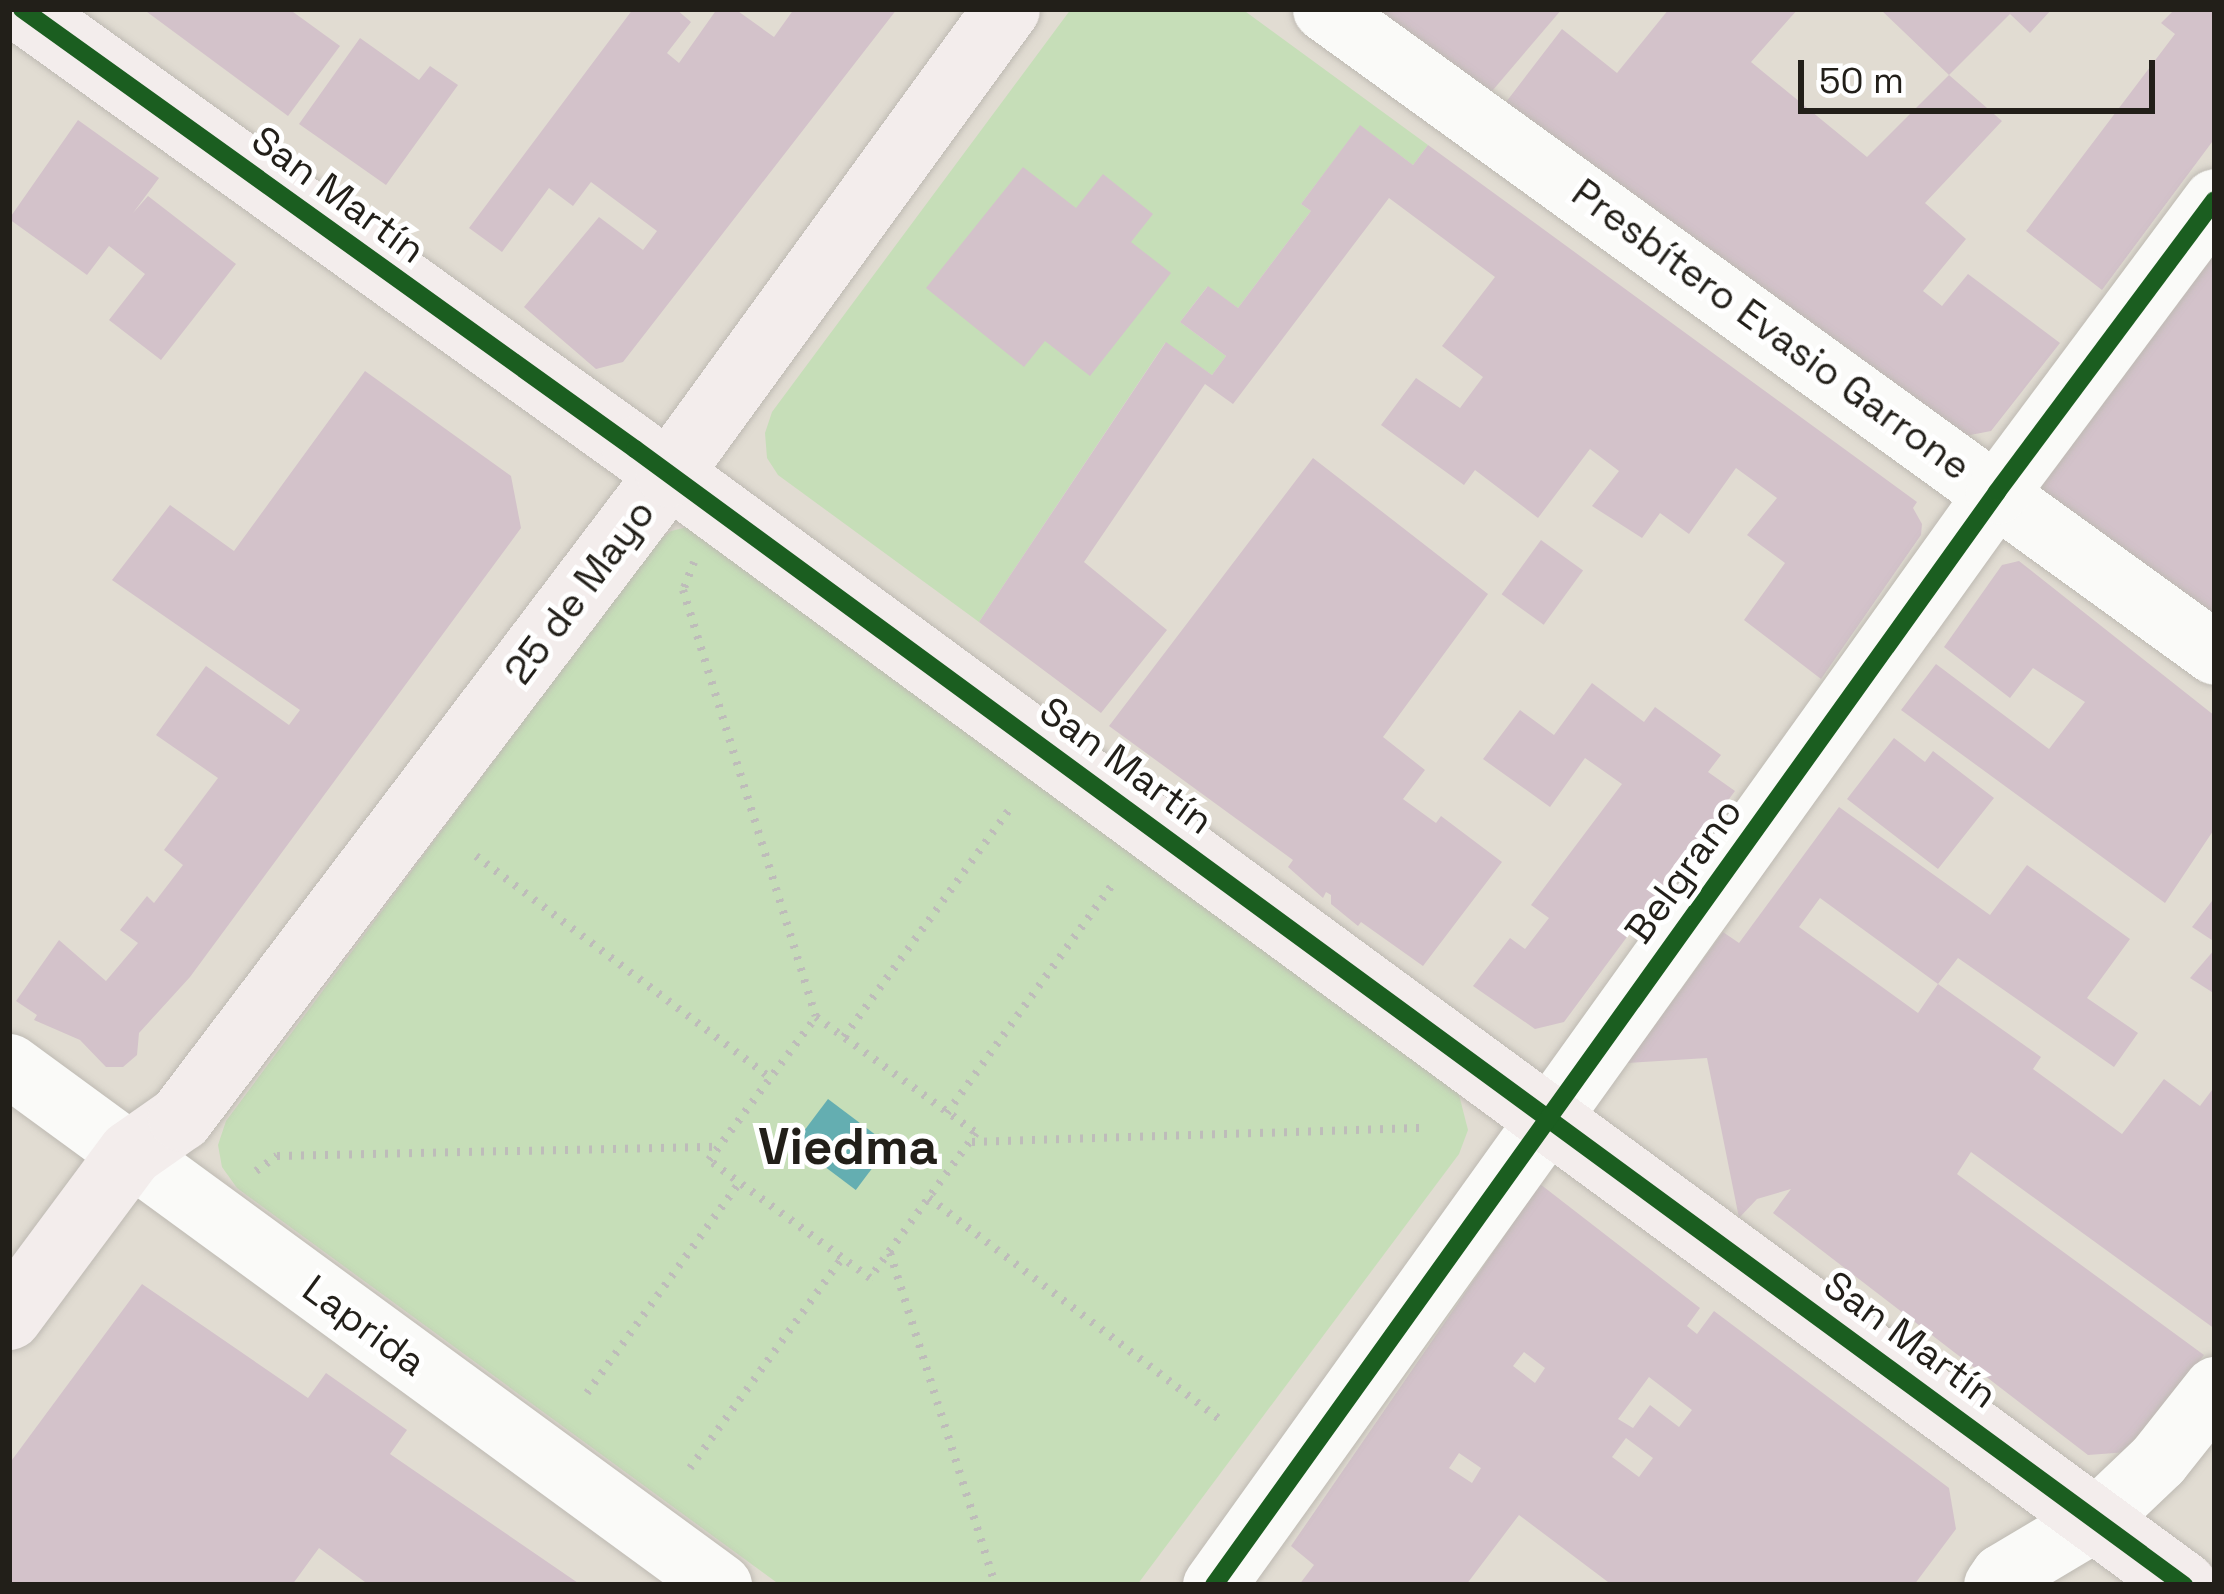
<!DOCTYPE html>
<meta charset="utf-8">
<style>
body{margin:0}
#map{position:relative;width:2224px;height:1594px;overflow:hidden;background:#e1dcd2;font-family:"Space Grotesk",sans-serif}
div>[style]{position:absolute}
.green>*{inset:0;background:#c6deb8}
.water>*{inset:0;background:#64aeb1;transform-origin:0 0}
.building>*{inset:0;background:#d3c2ca;transform-origin:0 0}
.path>*{height:8px;margin-top:-4px;transform-origin:0;background:repeating-linear-gradient(90deg,#bebcba 0 3px,transparent 0 12px)}
.roads{filter:drop-shadow(0 0 3px #bebab3) drop-shadow(0 0 3px #bebab3)}
.minor>*{height:63px;margin:-31.5px;padding:0 31.5px;transform-origin:31.5px;border-radius:31.5px;background:#fafaf8}
.major>*{height:66px;margin:-33px;padding:0 33px;transform-origin:33px;border-radius:33px;background:#f3edec}
.cycleway>*{height:18px;margin:-9px;padding:0 9px;transform-origin:9px;border-radius:9px;background:#1b5e20}
span{translate:-50% -50%;white-space:nowrap;text-align:center;line-height:1.15;-webkit-text-stroke:10px #fff;paint-order:stroke}
.street-label{font-size:39px;color:#221f19}
.district-label{font-size:51px;color:#221f19;font-weight:700}
.frame{position:absolute;inset:0;border:12px solid #221f19;pointer-events:none}
.scale{position:absolute;left:1798px;top:60px;width:357px;height:54px;box-sizing:border-box;border:6px solid #221f19;border-top:0;padding-left:15px;font-size:36px;line-height:42px;white-space:nowrap;color:#221f19;-webkit-text-stroke:9px #fff;paint-order:stroke}
</style>
<div id="map">
<div class="green">
<i style="clip-path:polygon(1071px 9px,1242px 9px,1428px 145px,1413px 165px,1360px 126px,1301px 204px,1311px 211px,1238px 308px,1207px 287px,1180px 322px,1226px 356px,1212px 375px,1165px 343px,979px 622px,778px 475px,767px 458px,765px 433px,772px 412px)"></i>
<i style="clip-path:polygon(687px 527px,1456px 1083px,1468px 1130px,1459px 1154px,1137px 1585px,780px 1585px,237px 1188px,222px 1167px,218px 1145px,226px 1121px,654px 545px,671px 531px)"></i>
</div>
<div class="water">
<i style="left:828px;top:1099px;width:77px;height:56px;rotate:37deg"></i>
</div>
<div class="building">
<i style="clip-path:polygon(143px 9px,289px 9px,340px 46px,288px 116px)"></i>
<i style="clip-path:polygon(633px 9px,676px 9px,691px 22px,667px 53px,679px 63px,717px 9px,735px 9px,774px 37px,794px 9px,897px 9px,623px 362px,596px 369px,524px 307px,599px 217px,643px 250px,657px 231px,591px 182px,573px 206px,549px 188px,502px 252px,469px 228px)"></i>
<i style="clip-path:polygon(1370px 9px,1562px 9px,1487px 97px)"></i>
<i style="clip-path:polygon(1669px 9px,1798px 9px,1751px 62px,1867px 157px,1949px 75px,2002px 121px,1925px 203px,1966px 239px,1923px 291px,1942px 306px,1968px 274px,2060px 343px,1991px 431px,1965px 436px,1503px 106px,1562px 29px,1617px 73px)"></i>
<i style="clip-path:polygon(1880px 9px,2052px 9px,2030px 33px,2010px 14px,1949px 75px)"></i>
<i style="clip-path:polygon(2175px 9px,2215px 9px,2215px 138px,2102px 290px,2026px 231px,2175px 34px,2161px 23px)"></i>
<i style="clip-path:polygon(360px 38px,419px 80px,430px 66px,458px 85px,386px 185px,299px 124px)"></i>
<i style="clip-path:polygon(78px 120px,159px 178px,133px 213px,148px 196px,236px 264px,161px 360px,109px 320px,145px 274px,109px 246px,87px 275px,9px 219px)"></i>
<i style="clip-path:polygon(1360px 125px,1413px 165px,1428px 145px,1917px 502px,1913px 508px,1922px 524px,1921px 535px,1821px 679px,1744px 620px,1785px 563px,1747px 535px,1777px 498px,1736px 468px,1689px 534px,1660px 513px,1642px 538px,1592px 506px,1619px 471px,1590px 449px,1538px 518px,1475px 470px,1464px 485px,1381px 425px,1416px 378px,1460px 408px,1483px 377px,1442px 346px,1495px 277px,1389px 198px,1233px 404px,1205px 384px,1084px 562px,1167px 630px,1101px 713px,979px 622px,1166px 342px,1212px 375px,1226px 356px,1180px 322px,1208px 286px,1238px 308px,1311px 211px,1301px 204px)"></i>
<i style="clip-path:polygon(1023px 167px,1076px 208px,1103px 174px,1153px 214px,1131px 242px,1171px 273px,1090px 376px,1045px 341px,1024px 367px,926px 288px)"></i>
<i style="clip-path:polygon(2215px 251px,2215px 629px,2045px 508px,2040px 480px)"></i>
<i style="clip-path:polygon(365px 371px,511px 476px,521px 528px,190px 977px,139px 1033px,137px 1055px,123px 1067px,106px 1067px,80px 1040px,34px 1020px,37px 1015px,16px 1001px,59px 940px,106px 981px,138px 943px,120px 930px,147px 896px,154px 903px,183px 865px,164px 850px,218px 778px,156px 735px,206px 666px,289px 725px,300px 710px,112px 580px,170px 505px,234px 551px)"></i>
<i style="clip-path:polygon(1313px 458px,1488px 594px,1383px 737px,1425px 770px,1403px 799px,1436px 823px,1441px 816px,1502px 862px,1423px 966px,1361px 922px,1358px 926px,1331px 904px,1331px 895px,1326px 892px,1323px 898px,1288px 867px,1293px 860px,1109px 726px)"></i>
<i style="left:1541px;top:540px;width:52px;height:67px;rotate:36deg"></i>
<i style="clip-path:polygon(2019px 561px,2215px 716px,2215px 828px,2165px 903px,1901px 710px,1936px 664px,2049px 749px,2085px 702px,2033px 668px,2010px 698px,1944px 647px,2002px 565px)"></i>
<i style="clip-path:polygon(1592px 683px,1644px 722px,1655px 707px,1721px 755px,1708px 772px,1735px 791px,1564px 1022px,1535px 1029px,1473px 986px,1510px 938px,1525px 949px,1549px 918px,1531px 905px,1622px 784px,1585px 758px,1550px 807px,1483px 759px,1520px 710px,1554px 735px)"></i>
<i style="clip-path:polygon(1894px 738px,1925px 762px,1933px 751px,1994px 798px,1938px 869px,1847px 799px)"></i>
<i style="clip-path:polygon(1839px 807px,1990px 915px,2027px 865px,2130px 939px,2087px 998px,2138px 1033px,2114px 1067px,1958px 958px,1938px 984px,1820px 898px,1799px 927px,1918px 1013px,1938px 984px,2041px 1057px,2033px 1069px,2122px 1134px,2164px 1079px,2200px 1106px,2215px 1086px,2215px 1329px,1971px 1152px,1957px 1174px,2204px 1355px,2128px 1452px,2088px 1455px,1773px 1213px,1791px 1189px,1757px 1199px,1739px 1218px,1707px 1058px,1627px 1063px,1723px 932px,1739px 943px)"></i>
<i style="clip-path:polygon(2215px 897px,2215px 942px,2192px 927px)"></i>
<i style="clip-path:polygon(2215px 949px,2215px 994px,2190px 978px)"></i>
<i style="clip-path:polygon(evenodd,1540px 1184px,1700px 1308px,1687px 1326px,1697px 1334px,1714px 1311px,1949px 1488px,1956px 1529px,1914px 1585px,1612px 1585px,1519px 1515px,1466px 1585px,1299px 1585px,1314px 1565px,1291px 1546px,1540px 1184px,1524px 1352px,1545px 1368px,1535px 1383px,1513px 1366px,1524px 1352px,1540px 1184px,1649px 1377px,1692px 1410px,1679px 1427px,1650px 1405px,1633px 1428px,1618px 1419px,1649px 1377px,1540px 1184px,1626px 1438px,1653px 1458px,1639px 1477px,1612px 1457px,1626px 1438px,1540px 1184px,1459px 1453px,1481px 1468px,1472px 1483px,1449px 1468px,1459px 1453px)"></i>
<i style="clip-path:polygon(142px 1284px,308px 1398px,326px 1373px,407px 1430px,390px 1454px,581px 1585px,369px 1585px,319px 1548px,292px 1585px,9px 1585px,9px 1464px)"></i>
</div>
<div class="path">
<i style="left:694px;top:562px;width:30px;rotate:111deg"></i>
<i style="left:683px;top:590px;width:446px;rotate:72.7deg"></i>
<i style="left:476px;top:856px;width:367px;rotate:37deg"></i>
<i style="left:816px;top:1017px;width:198px;rotate:35.9deg"></i>
<i style="left:976px;top:1133px;width:180px;rotate:126.2deg"></i>
<i style="left:870px;top:1278px;width:200px;rotate:-143.8deg"></i>
<i style="left:709px;top:1160px;width:179px;rotate:-53.2deg"></i>
<i style="left:844px;top:1037px;width:284px;rotate:-54deg"></i>
<i style="left:947px;top:1113px;width:285px;rotate:-54.1deg"></i>
<i style="left:972px;top:1142px;width:453px;rotate:-1.8deg"></i>
<i style="left:256px;top:1171px;width:26px;rotate:-36deg"></i>
<i style="left:277px;top:1156px;width:440px;rotate:-1.2deg"></i>
<i style="left:929px;top:1198px;width:368px;rotate:37.3deg"></i>
<i style="left:890px;top:1253px;width:348px;rotate:72.4deg"></i>
<i style="left:587px;top:1393px;width:261px;rotate:-54.1deg"></i>
<i style="left:690px;top:1468px;width:261px;rotate:-54.1deg"></i>
</div>
<div class="roads">
<div class="minor">
<i style="left:1324px;top:9px;width:1099px;rotate:35.86deg"></i>
<i style="left:9px;top:1065px;width:881px;rotate:36.18deg"></i>
<i style="left:1214px;top:1585px;width:1345px;rotate:-54.38deg"></i>
<i style="left:1997px;top:492px;width:364px;rotate:-53.3deg"></i>
<i style="left:1995px;top:1585px;width:12px;rotate:-55deg"></i>
<i style="left:2002px;top:1575px;width:109px;rotate:-30.8deg"></i>
<i style="left:2096px;top:1519px;width:86px;rotate:-43.6deg"></i>
<i style="left:2158px;top:1460px;width:92px;rotate:-51.6deg"></i>
</div>
<div class="major">
<i style="left:22px;top:9px;width:755px;rotate:35.67deg"></i>
<i style="left:635px;top:449px;width:1921px;rotate:36.26deg"></i>
<i style="left:9px;top:1317px;width:204px;rotate:-53.4deg"></i>
<i style="left:131px;top:1153px;width:61px;rotate:-35deg"></i>
<i style="left:181px;top:1118px;width:808px;rotate:-52.85deg"></i>
<i style="left:669px;top:474px;width:575px;rotate:-53.99deg"></i>
</div>
</div>
<div class="cycleway">
<i style="left:22px;top:9px;width:755px;rotate:35.67deg"></i>
<i style="left:635px;top:449px;width:1921px;rotate:36.26deg"></i>
<i style="left:1214px;top:1585px;width:1345px;rotate:-54.38deg"></i>
<i style="left:1997px;top:492px;width:364px;rotate:-53.3deg"></i>
</div>
<div class="street-label">
<span style="left:338px;top:195px;rotate:36deg">San Martín</span>
<span style="left:1771px;top:330px;rotate:36deg">Presbítero Evasio Garrone</span>
<span style="left:580px;top:592px;rotate:-53deg">25 de Mayo</span>
<span style="left:1126px;top:766px;rotate:36deg">San Martín</span>
<span style="left:1684px;top:871px;rotate:-54deg">Belgrano</span>
<span style="left:364px;top:1326px;rotate:36deg">Laprida</span>
<span style="left:1910px;top:1340px;rotate:36deg">San Martín</span>
</div>
<div class="district-label">
<span style="left:848px;top:1147px">Viedma</span>
</div>
<div class="frame"></div>
<div class="scale">50 m</div>
</div>
